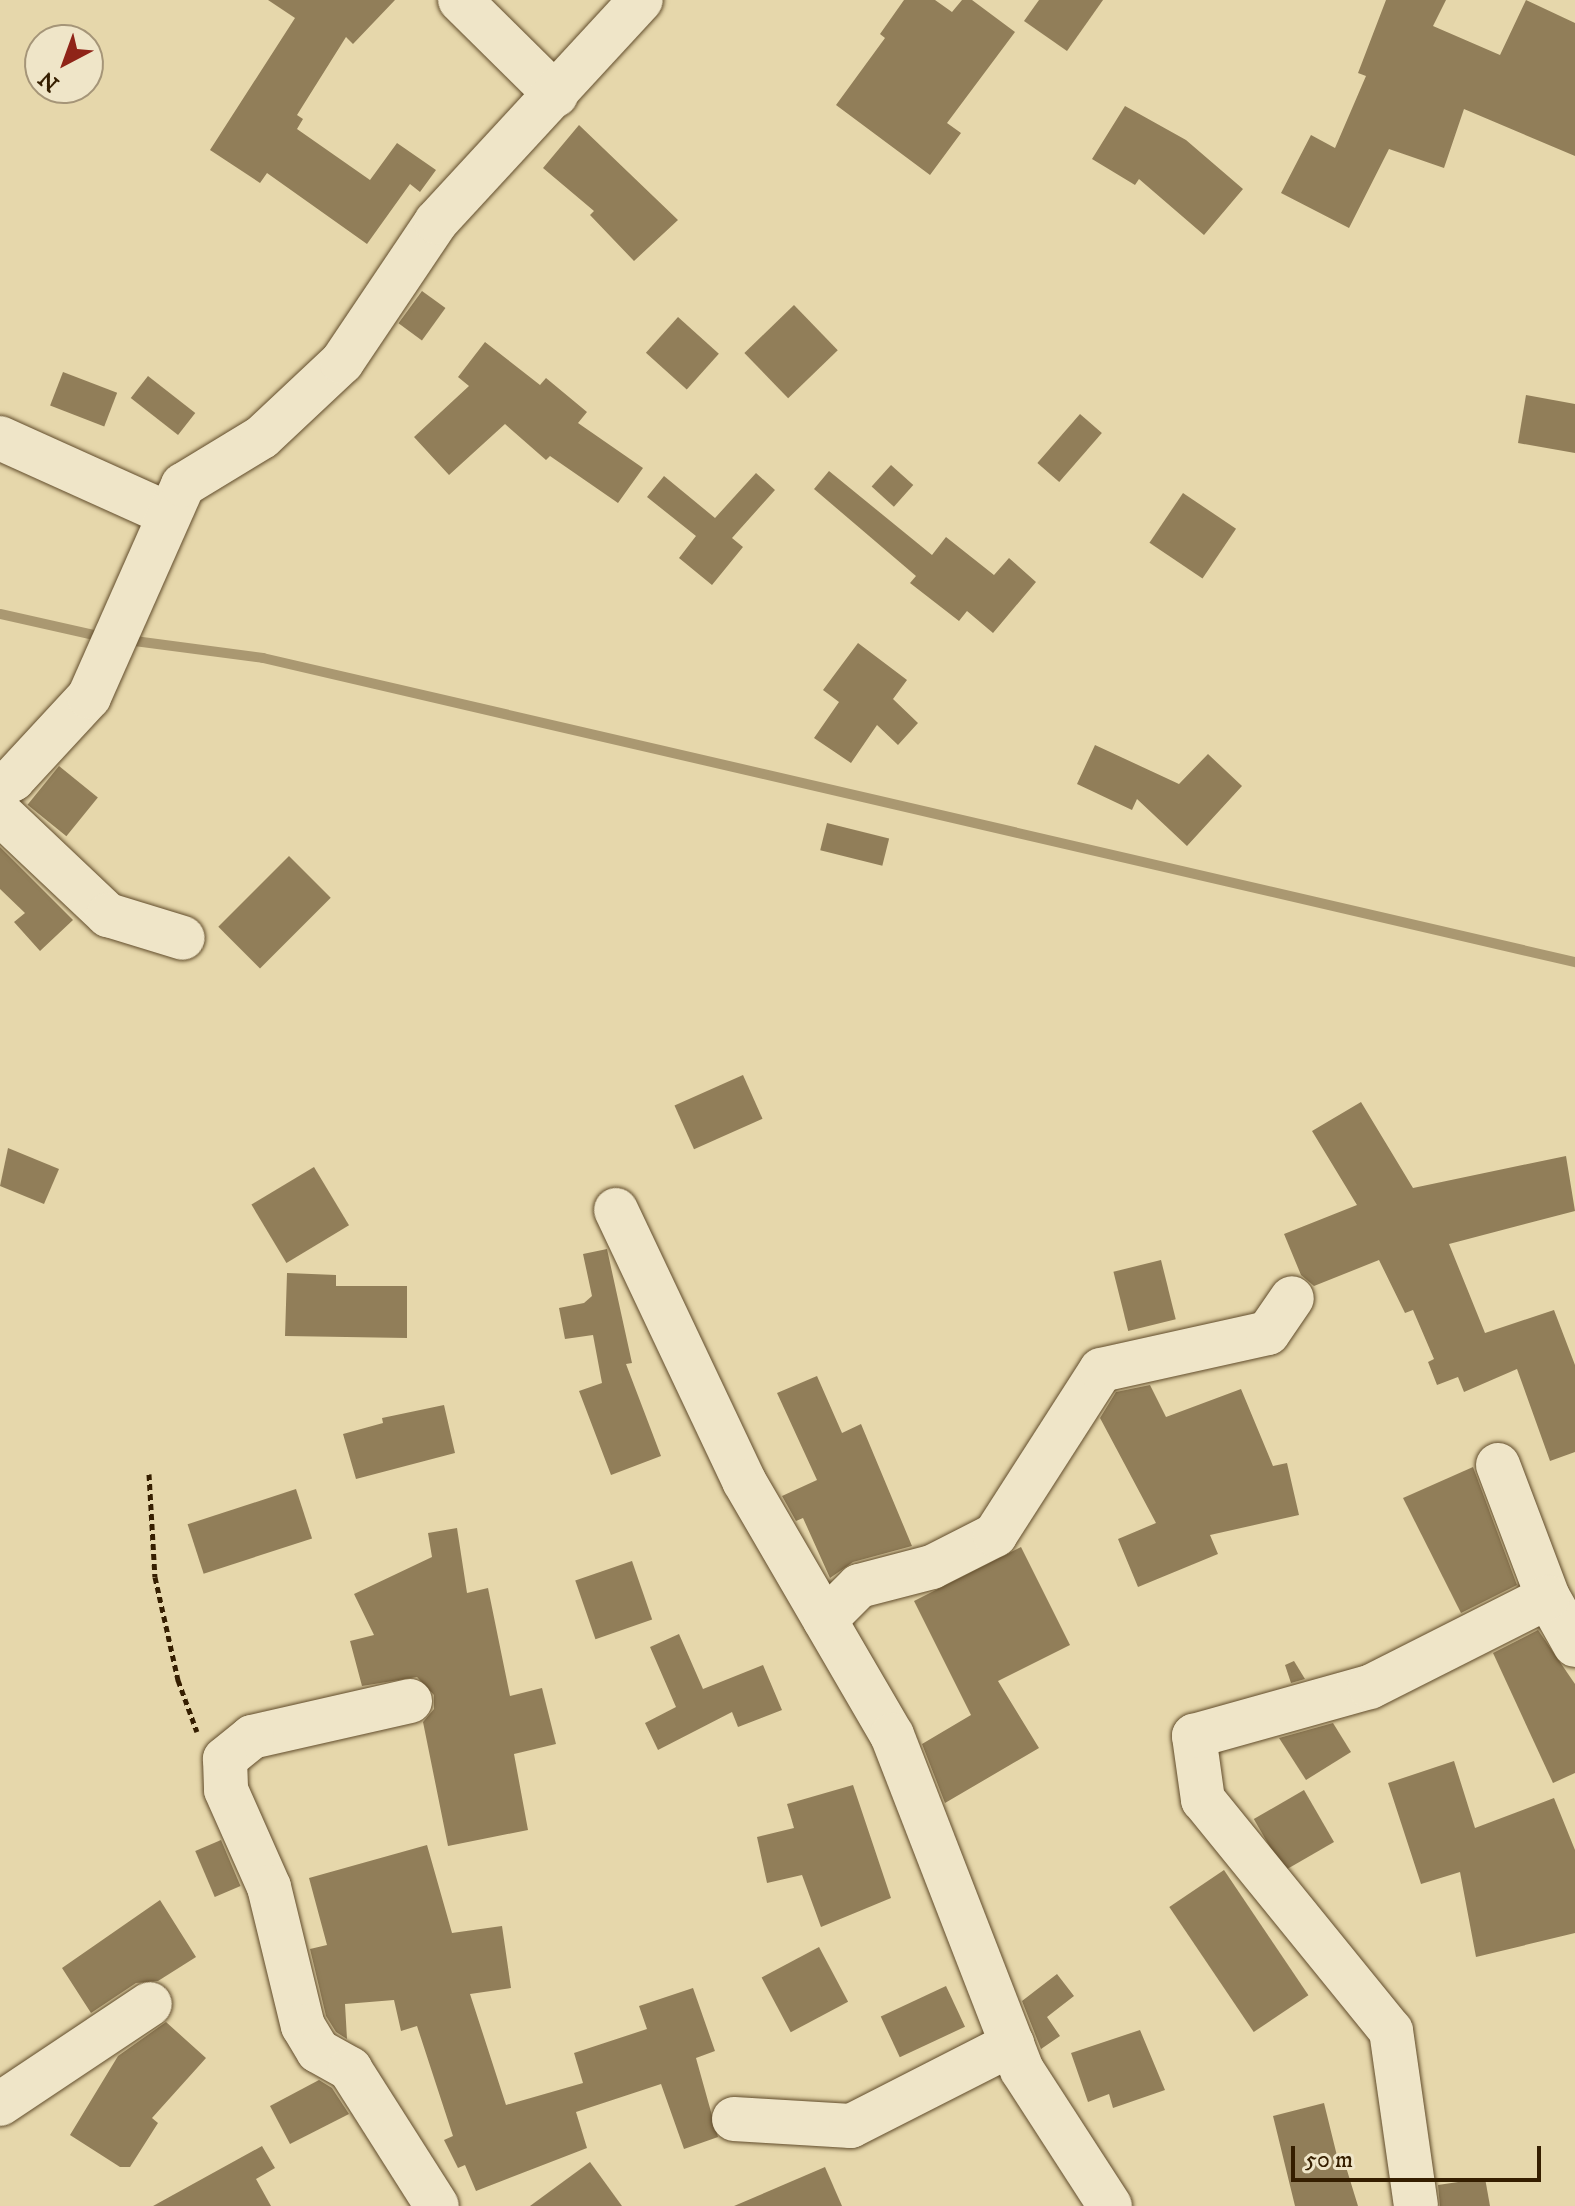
<!DOCTYPE html>
<style>
body{margin:0}
#map{position:relative;width:1575px;height:2206px;overflow:hidden;background:#e6d7ab;font-family:"IM FELL DW Pica",serif}
div>[style]{position:absolute}
.stream>*{height:10px;margin:-5px;padding:0 5px;transform-origin:5px;border-radius:5px;background:#aa9871}
.building>*{inset:0;background:#917e59;transform-origin:0 0}
.path>*{height:5px;margin-top:-2.5px;transform-origin:0;background:repeating-linear-gradient(90deg,#351e00 0 6px,transparent 0 10px)}
.roads{filter:drop-shadow(0 0 2px #614c2b) drop-shadow(0 0 2px #614c2b)}
.minor>*{height:44px;margin:-22px;padding:0 22px;transform-origin:22px;border-radius:22px;background:#efe5c8}
span{translate:-50% -50%;white-space:nowrap;text-align:center;line-height:1.15;-webkit-text-stroke:8px #efe5c8;paint-order:stroke}
.north{position:absolute;left:24px;top:24px;width:80px;height:80px;box-sizing:border-box;background:#efe5c8;border:2px solid #a59578;border-radius:50%;rotate:221deg;font-size:22px;font-weight:700;line-height:32px;text-align:center;color:#351e00}
.north::after{content:'';display:block;margin:auto;width:28px;height:36px;background:#8f2418;clip-path:polygon(50% 0,100% 100%,50% 72%,0 100%)}
.scale{position:absolute;left:1291px;top:2146px;width:250px;height:36px;box-sizing:border-box;border:4px solid #351e00;border-top:0;padding-left:10px;font-size:24px;line-height:28px;white-space:nowrap;color:#351e00;-webkit-text-stroke:6px #efe5c8;paint-order:stroke}
</style>
<div id="map">
<div class="stream">
<i style="left:0;top:614px;width:106px;rotate:12.6deg"></i>
<i style="left:127px;top:640px;width:137px;rotate:7.5deg"></i>
<i style="left:263px;top:658px;width:1347px;rotate:13.05deg"></i>
</div>
<div class="building">
<i style="clip-path:polygon(268px 0,395px 0,353px 44px,346px 37px,297px 115px,303px 119px,297px 129px,370px 180px,397px 143px,436px 170px,420px 192px,410px 184px,367px 244px,267px 173px,260px 183px,210px 150px,295px 18px)"></i>
<i style="clip-path:polygon(904px 0,935px 0,952px 12px,962px 0,972px 0,1015px 32px,947px 123px,961px 133px,930px 175px,836px 105px,885px 38px,880px 34px)"></i>
<i style="clip-path:polygon(1039px 0,1103px 0,1067px 51px,1024px 21px)"></i>
<i style="clip-path:polygon(1386px 0,1446px 0,1433px 26px,1500px 55px,1526px 0,1575px 23px,1575px 156px,1464px 109px,1444px 168px,1389px 149px,1349px 228px,1281px 193px,1311px 135px,1335px 148px,1366px 76px,1358px 73px)"></i>
<i style="clip-path:polygon(1125px 106px,1186px 140px,1243px 189px,1204px 235px,1139px 179px,1135px 185px,1092px 159px)"></i>
<i style="clip-path:polygon(579px 125px,678px 220px,634px 261px,590px 215px,594px 211px,543px 168px)"></i>
<i style="left:422px;top:291px;width:29px;height:40px;rotate:36deg"></i>
<i style="left:794px;top:305px;width:63px;height:69px;rotate:46deg"></i>
<i style="left:678px;top:317px;width:55px;height:48px;rotate:42deg"></i>
<i style="clip-path:polygon(485px 342px,540px 385px,546px 378px,587px 412px,578px 423px,643px 468px,618px 503px,550px 456px,546px 460px,505px 424px,449px 475px,414px 437px,469px 386px,458px 377px)"></i>
<i style="left:63px;top:372px;width:58px;height:36px;rotate:21deg"></i>
<i style="left:148px;top:376px;width:60px;height:28px;rotate:38deg"></i>
<i style="clip-path:polygon(1526px 395px,1575px 404px,1575px 453px,1518px 443px)"></i>
<i style="left:1080px;top:414px;width:29px;height:65px;rotate:41deg"></i>
<i style="left:891px;top:465px;width:30px;height:29px;rotate:42deg"></i>
<i style="clip-path:polygon(829px 471px,932px 555px,946px 537px,994px 575px,1009px 558px,1036px 582px,993px 633px,967px 611px,959px 621px,910px 583px,916px 576px,814px 489px)"></i>
<i style="clip-path:polygon(756px 473px,775px 490px,732px 538px,743px 547px,712px 585px,679px 558px,696px 536px,647px 497px,664px 476px,715px 518px)"></i>
<i style="left:1183px;top:493px;width:64px;height:60px;rotate:34deg"></i>
<i style="clip-path:polygon(858px 643px,907px 680px,893px 699px,918px 723px,898px 745px,877px 725px,851px 763px,814px 738px,839px 702px,823px 690px)"></i>
<i style="clip-path:polygon(1095px 745px,1179px 784px,1208px 754px,1242px 786px,1187px 846px,1137px 799px,1132px 810px,1077px 784px)"></i>
<i style="left:59px;top:766px;width:50px;height:50px;rotate:39deg"></i>
<i style="left:827px;top:823px;width:64px;height:28px;rotate:14deg"></i>
<i style="clip-path:polygon(0 847px,73px 920px,40px 951px,14px 922px,25px 913px,0 889px)"></i>
<i style="left:289px;top:856px;width:59px;height:100px;rotate:45deg"></i>
<i style="left:743px;top:1075px;width:48px;height:75px;rotate:66deg"></i>
<i style="clip-path:polygon(1361px 1102px,1413px 1188px,1566px 1156px,1575px 1211px,1449px 1244px,1485px 1333px,1554px 1310px,1575px 1365px,1575px 1452px,1550px 1461px,1517px 1369px,1464px 1392px,1458px 1377px,1437px 1385px,1428px 1362px,1434px 1359px,1413px 1310px,1405px 1313px,1379px 1260px,1314px 1286px,1301px 1275px,1284px 1234px,1357px 1205px,1312px 1131px)"></i>
<i style="clip-path:polygon(8px 1148px,59px 1169px,44px 1204px,0 1186px)"></i>
<i style="left:314px;top:1167px;width:68px;height:73px;rotate:59deg"></i>
<i style="clip-path:polygon(607px 1249px,632px 1363px,626px 1364px,661px 1456px,611px 1475px,579px 1391px,602px 1383px,593px 1335px,565px 1339px,559px 1308px,584px 1303px,592px 1296px,583px 1254px)"></i>
<i style="left:1161px;top:1260px;width:61px;height:49px;rotate:76deg"></i>
<i style="clip-path:polygon(287px 1273px,336px 1275px,336px 1286px,407px 1286px,407px 1338px,285px 1336px)"></i>
<i style="clip-path:polygon(817px 1376px,842px 1433px,861px 1424px,912px 1546px,853px 1562px,830px 1578px,803px 1518px,796px 1521px,782px 1496px,817px 1480px,777px 1393px)"></i>
<i style="clip-path:polygon(1150px 1385px,1166px 1417px,1241px 1389px,1273px 1466px,1287px 1463px,1299px 1515px,1210px 1535px,1218px 1554px,1138px 1587px,1118px 1539px,1156px 1523px,1100px 1418px,1116px 1392px)"></i>
<i style="clip-path:polygon(444px 1405px,455px 1453px,356px 1479px,343px 1434px,383px 1423px,382px 1418px)"></i>
<i style="clip-path:polygon(1473px 1467px,1517px 1585px,1461px 1613px,1403px 1498px)"></i>
<i style="left:296px;top:1489px;width:52px;height:114px;rotate:72deg"></i>
<i style="clip-path:polygon(457px 1528px,467px 1593px,488px 1588px,510px 1696px,542px 1688px,556px 1744px,514px 1754px,528px 1830px,448px 1846px,423px 1722px,434px 1709px,434px 1695px,417px 1677px,362px 1686px,350px 1641px,374px 1635px,354px 1594px,432px 1557px,428px 1533px)"></i>
<i style="clip-path:polygon(1021px 1547px,1070px 1645px,998px 1681px,1039px 1748px,945px 1803px,922px 1744px,971px 1715px,914px 1601px)"></i>
<i style="left:632px;top:1561px;width:62px;height:60px;rotate:71deg"></i>
<i style="clip-path:polygon(1538px 1630px,1575px 1684px,1575px 1773px,1553px 1783px,1493px 1653px)"></i>
<i style="clip-path:polygon(679px 1634px,703px 1689px,763px 1665px,782px 1710px,738px 1727px,732px 1712px,658px 1750px,645px 1723px,676px 1707px,650px 1647px)"></i>
<i style="clip-path:polygon(1294px 1661px,1305px 1679px,1291px 1683px,1285px 1665px)"></i>
<i style="clip-path:polygon(1333px 1723px,1351px 1752px,1306px 1780px,1279px 1738px)"></i>
<i style="clip-path:polygon(1454px 1761px,1475px 1828px,1554px 1798px,1575px 1850px,1575px 1933px,1476px 1957px,1460px 1872px,1421px 1884px,1388px 1783px)"></i>
<i style="clip-path:polygon(853px 1785px,891px 1898px,821px 1927px,802px 1875px,767px 1883px,757px 1837px,794px 1828px,787px 1804px)"></i>
<i style="left:1304px;top:1790px;width:60px;height:58px;rotate:60deg"></i>
<i style="left:221px;top:1840px;width:50px;height:28px;rotate:67deg"></i>
<i style="clip-path:polygon(427px 1845px,452px 1933px,502px 1926px,511px 1988px,470px 1994px,506px 2105px,583px 2083px,574px 2053px,647px 2029px,639px 2006px,693px 1988px,715px 2051px,696px 2058px,718px 2137px,684px 2149px,661px 2084px,576px 2112px,587px 2148px,476px 2191px,465px 2165px,458px 2168px,444px 2140px,453px 2136px,417px 2026px,401px 2031px,394px 2000px,345px 2004px,347px 2039px,336px 2032px,326px 2016px,310px 1949px,327px 1945px,309px 1878px)"></i>
<i style="left:1224px;top:1870px;width:151px;height:66px;rotate:56deg"></i>
<i style="clip-path:polygon(160px 1900px,196px 1957px,158px 1981px,136px 1983px,91px 2013px,62px 1968px)"></i>
<i style="left:819px;top:1947px;width:62px;height:65px;rotate:62deg"></i>
<i style="clip-path:polygon(1057px 1974px,1074px 1996px,1047px 2017px,1060px 2036px,1041px 2049px,1022px 2001px)"></i>
<i style="left:946px;top:1986px;width:45px;height:72px;rotate:65deg"></i>
<i style="clip-path:polygon(166px 2022px,206px 2058px,152px 2118px,158px 2123px,130px 2167px,120px 2167px,70px 2135px,118px 2056px)"></i>
<i style="clip-path:polygon(1140px 2030px,1165px 2090px,1113px 2108px,1109px 2094px,1088px 2102px,1071px 2053px)"></i>
<i style="clip-path:polygon(319px 2080px,332px 2088px,349px 2114px,290px 2144px,270px 2106px)"></i>
<i style="clip-path:polygon(1324px 2103px,1340px 2168px,1346px 2167px,1358px 2206px,1295px 2206px,1273px 2116px)"></i>
<i style="clip-path:polygon(262px 2146px,275px 2168px,256px 2179px,271px 2206px,153px 2206px)"></i>
<i style="clip-path:polygon(590px 2162px,622px 2206px,530px 2206px)"></i>
<i style="clip-path:polygon(825px 2167px,842px 2206px,734px 2206px)"></i>
<i style="clip-path:polygon(1485px 2178px,1490px 2206px,1440px 2206px,1438px 2185px)"></i>
</div>
<div class="path">
<i style="left:149px;top:1474px;width:103px;rotate:86.7deg"></i>
<i style="left:155px;top:1577px;width:106px;rotate:77.4deg"></i>
<i style="left:178px;top:1680px;width:55px;rotate:69.9deg"></i>
</div>
<div class="roads">
<div class="minor">
<i style="left:460px;top:0;width:135px;rotate:44.7deg"></i>
<i style="left:0;top:438px;width:184px;rotate:24.3deg"></i>
<i style="left:0;top:786px;width:15px;rotate:-28deg"></i>
<i style="left:13px;top:779px;width:112px;rotate:-47.2deg"></i>
<i style="left:89px;top:697px;width:232px;rotate:-66.1deg"></i>
<i style="left:183px;top:485px;width:92px;rotate:-31.3deg"></i>
<i style="left:262px;top:437px;width:110px;rotate:-43.2deg"></i>
<i style="left:342px;top:362px;width:169px;rotate:-56.1deg"></i>
<i style="left:436px;top:222px;width:302px;rotate:-47.3deg"></i>
<i style="left:0;top:813px;width:149px;rotate:43.4deg"></i>
<i style="left:108px;top:915px;width:78px;rotate:17deg"></i>
<i style="left:616px;top:1210px;width:300px;rotate:64.7deg"></i>
<i style="left:744px;top:1481px;width:294px;rotate:59.8deg"></i>
<i style="left:892px;top:1735px;width:359px;rotate:68.8deg"></i>
<i style="left:1022px;top:2070px;width:162px;rotate:57.1deg"></i>
<i style="left:1498px;top:1465px;width:141px;rotate:69.3deg"></i>
<i style="left:1548px;top:1597px;width:55px;rotate:60.6deg"></i>
<i style="left:825px;top:1620px;width:48px;rotate:-45deg"></i>
<i style="left:859px;top:1586px;width:75px;rotate:-14.6deg"></i>
<i style="left:932px;top:1567px;width:71px;rotate:-26.9deg"></i>
<i style="left:995px;top:1535px;width:196px;rotate:-57.3deg"></i>
<i style="left:1101px;top:1370px;width:171px;rotate:-12.5deg"></i>
<i style="left:1268px;top:1333px;width:42px;rotate:-55.6deg"></i>
<i style="left:410px;top:1701px;width:162px;rotate:167.2deg"></i>
<i style="left:252px;top:1737px;width:35px;rotate:141deg"></i>
<i style="left:225px;top:1759px;width:31px;rotate:88deg"></i>
<i style="left:226px;top:1790px;width:106px;rotate:66.1deg"></i>
<i style="left:269px;top:1887px;width:143px;rotate:76.3deg"></i>
<i style="left:303px;top:2026px;width:29px;rotate:59deg"></i>
<i style="left:318px;top:2051px;width:37px;rotate:29deg"></i>
<i style="left:350px;top:2069px;width:162px;rotate:57.6deg"></i>
<i style="left:0;top:2104px;width:180px;rotate:-33.7deg"></i>
<i style="left:734px;top:2119px;width:117px;rotate:3.4deg"></i>
<i style="left:851px;top:2126px;width:181px;rotate:-27deg"></i>
<i style="left:1416px;top:2206px;width:177px;rotate:-98.1deg"></i>
<i style="left:1391px;top:2031px;width:298px;rotate:-129.1deg"></i>
<i style="left:1203px;top:1800px;width:65px;rotate:-98deg"></i>
<i style="left:1194px;top:1736px;width:183px;rotate:-15.6deg"></i>
<i style="left:1370px;top:1687px;width:199px;rotate:-26.8deg"></i>
</div>
</div>
<div class="north">N</div>
<div class="scale">50 m</div>
</div>
